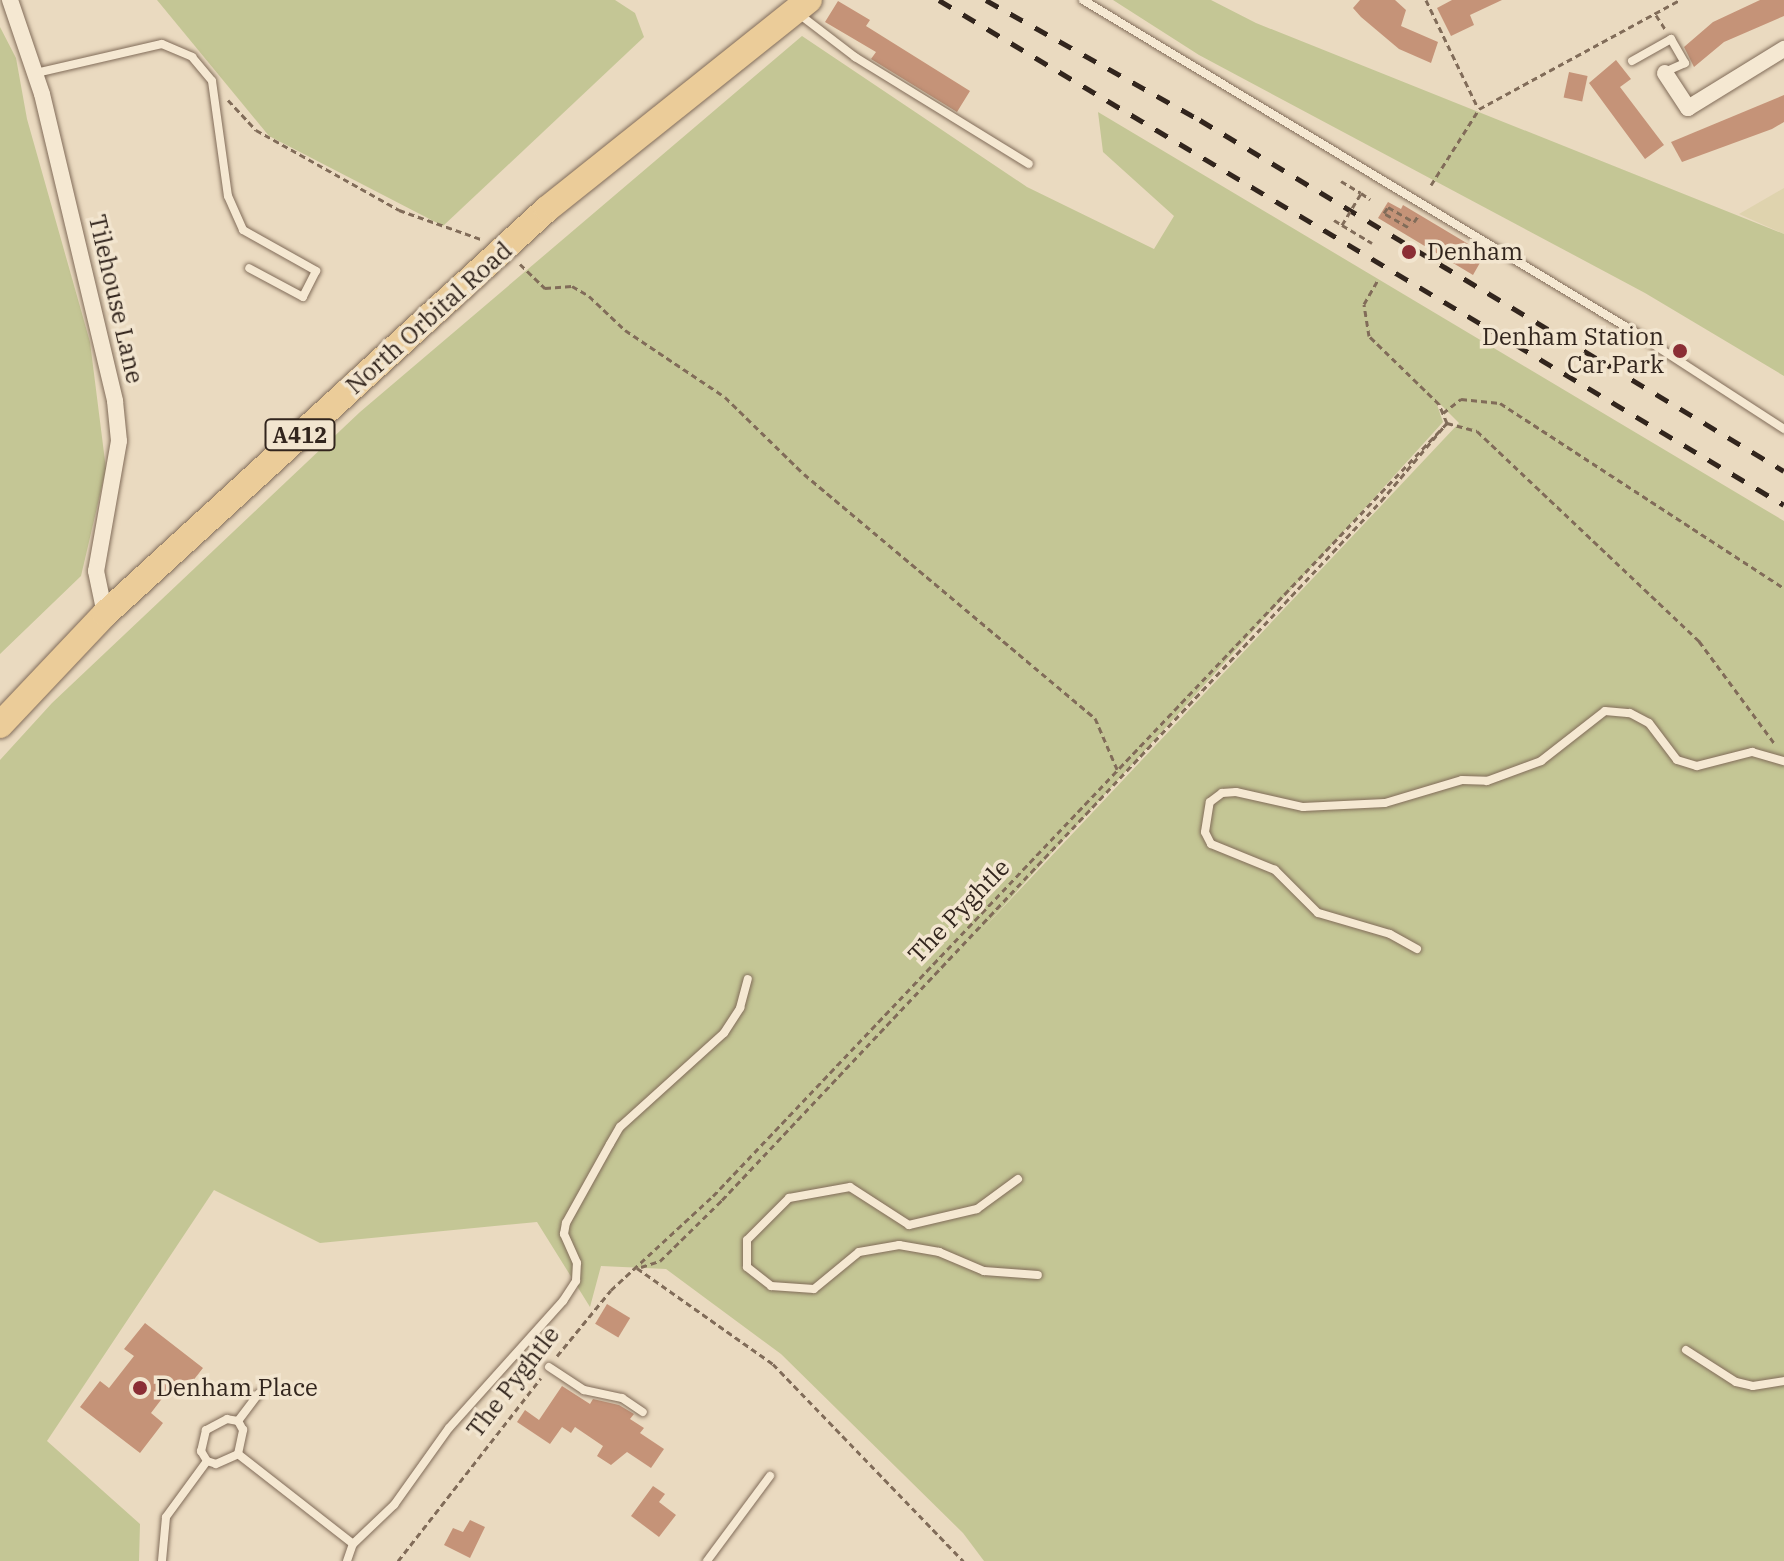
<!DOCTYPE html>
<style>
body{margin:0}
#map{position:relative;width:1784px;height:1561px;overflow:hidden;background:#eadac0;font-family:"IBM Plex Serif",serif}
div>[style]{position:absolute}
.farmland>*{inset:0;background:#dfd3ae}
.green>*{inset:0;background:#c4c695}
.building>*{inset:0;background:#c59378;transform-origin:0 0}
.path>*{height:3px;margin-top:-1.5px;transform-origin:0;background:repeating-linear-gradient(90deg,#816c59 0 6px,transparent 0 10px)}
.roads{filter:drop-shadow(0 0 2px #816c59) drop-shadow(0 0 2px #816c59)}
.lane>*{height:8px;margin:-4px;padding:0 4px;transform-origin:4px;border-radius:4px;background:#f5e8d2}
.street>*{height:16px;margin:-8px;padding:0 8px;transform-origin:8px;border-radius:8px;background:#f5e8d2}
.primary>*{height:26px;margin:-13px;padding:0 13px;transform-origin:13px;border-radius:13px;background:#ebcc99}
.rail>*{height:5px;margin-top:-2.5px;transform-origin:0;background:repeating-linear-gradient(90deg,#32251d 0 14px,transparent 0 28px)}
.path-bridge>*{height:3px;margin-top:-1.5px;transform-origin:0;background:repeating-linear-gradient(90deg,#816c59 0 6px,transparent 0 10px)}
.dots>*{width:22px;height:22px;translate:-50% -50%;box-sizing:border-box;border:4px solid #f2e5cf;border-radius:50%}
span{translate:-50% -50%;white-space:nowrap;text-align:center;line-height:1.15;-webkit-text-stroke:7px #f2e5cf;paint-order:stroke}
.shield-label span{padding:2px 6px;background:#f2e5cf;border:2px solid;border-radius:6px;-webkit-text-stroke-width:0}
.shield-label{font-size:22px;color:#32251d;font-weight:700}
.poi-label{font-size:24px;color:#32251d}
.left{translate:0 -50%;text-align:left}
.right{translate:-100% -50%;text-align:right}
.street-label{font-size:24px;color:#32251d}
</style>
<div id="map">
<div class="farmland">
<i style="clip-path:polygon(1784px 188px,1784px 234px,1739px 214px)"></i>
</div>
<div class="green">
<i style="clip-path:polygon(157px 0,615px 0,635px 13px,644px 37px,443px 226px,269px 136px)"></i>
<i style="clip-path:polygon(1113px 0,1211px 0,1256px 23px,1784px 234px,1784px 376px,1645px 293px,1199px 55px)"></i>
<i style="clip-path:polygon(0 27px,16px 58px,27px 119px,90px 342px,106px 469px,81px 576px,0 654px)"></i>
<i style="clip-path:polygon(evenodd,802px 36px,1027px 187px,1154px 249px,1174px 216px,1103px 152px,1098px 112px,1784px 521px,1784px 1561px,984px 1561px,963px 1533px,781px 1354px,666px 1269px,601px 1266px,590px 1307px,537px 1222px,320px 1243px,214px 1190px,47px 1441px,140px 1524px,139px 1561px,0 1561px,0 760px,52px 703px,360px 412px,802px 36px,1435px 399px,1459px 423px,980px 932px,1443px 422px,1435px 399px)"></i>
</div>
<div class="building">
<i style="clip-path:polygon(1360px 0,1395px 0,1406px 10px,1401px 26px,1438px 42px,1431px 63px,1399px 49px,1361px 17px,1353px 8px)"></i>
<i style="clip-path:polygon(1452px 0,1502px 0,1470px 15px,1474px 25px,1451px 36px,1437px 8px)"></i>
<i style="clip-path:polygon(1760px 0,1784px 0,1784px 16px,1724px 42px,1694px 67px,1684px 47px,1713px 22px)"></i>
<i style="clip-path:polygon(838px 1px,870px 20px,866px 26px,970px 91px,957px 112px,871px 59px,876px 52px,825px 22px)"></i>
<i style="clip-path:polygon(1616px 60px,1631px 79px,1620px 87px,1664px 145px,1645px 159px,1589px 83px)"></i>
<i style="left:1569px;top:72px;width:19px;height:26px;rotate:12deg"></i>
<i style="clip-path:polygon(1784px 95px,1784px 122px,1772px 129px,1682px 162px,1671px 142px)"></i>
<i style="clip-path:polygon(1388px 202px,1401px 209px,1403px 205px,1485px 254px,1473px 275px,1378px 218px)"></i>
<i style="left:607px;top:1304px;width:27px;height:23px;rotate:31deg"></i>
<i style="clip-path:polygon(145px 1323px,203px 1368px,181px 1396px,170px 1388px,151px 1413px,163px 1423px,140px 1453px,80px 1407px,100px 1381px,109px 1388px,134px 1356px,124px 1349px)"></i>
<i style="clip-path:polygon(562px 1386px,590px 1404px,593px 1399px,619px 1405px,634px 1414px,630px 1419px,644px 1428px,640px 1433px,664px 1449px,651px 1468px,627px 1452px,611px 1465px,597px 1456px,603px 1446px,575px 1427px,571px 1433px,562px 1427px,550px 1444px,517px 1422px,525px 1410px,539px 1420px)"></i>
<i style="clip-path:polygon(653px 1486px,665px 1494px,659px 1502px,676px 1515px,659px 1537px,631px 1516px)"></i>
<i style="clip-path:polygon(470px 1520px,485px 1527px,470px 1558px,444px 1545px,453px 1528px,463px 1532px)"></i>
</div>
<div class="path">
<i style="left:1426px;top:0;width:120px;rotate:64.3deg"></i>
<i style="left:1656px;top:15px;width:17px;rotate:57deg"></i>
<i style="left:228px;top:100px;width:41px;rotate:47deg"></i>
<i style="left:256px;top:130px;width:164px;rotate:29.2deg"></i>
<i style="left:399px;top:210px;width:87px;rotate:19.5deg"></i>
<i style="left:1341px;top:181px;width:23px;rotate:31deg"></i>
<i style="left:1431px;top:185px;width:90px;rotate:-57.7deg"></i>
<i style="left:1479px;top:109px;width:229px;rotate:-28.5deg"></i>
<i style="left:1342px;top:225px;width:35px;rotate:31deg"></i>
<i style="left:1408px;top:227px;width:28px;rotate:-150deg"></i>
<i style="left:1384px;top:213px;width:7px;rotate:-56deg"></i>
<i style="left:1388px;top:207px;width:30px;rotate:30deg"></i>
<i style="left:1414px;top:222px;width:7px;rotate:-56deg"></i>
<i style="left:520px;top:264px;width:35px;rotate:44deg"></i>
<i style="left:545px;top:288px;width:27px;rotate:-4deg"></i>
<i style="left:572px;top:286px;width:20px;rotate:30deg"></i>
<i style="left:589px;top:296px;width:50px;rotate:43.4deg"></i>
<i style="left:625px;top:330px;width:120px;rotate:33.8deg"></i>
<i style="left:725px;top:397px;width:110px;rotate:44.3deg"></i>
<i style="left:804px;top:474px;width:380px;rotate:40deg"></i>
<i style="left:1095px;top:718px;width:56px;rotate:66.7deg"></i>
<i style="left:1443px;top:413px;width:23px;rotate:-38deg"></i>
<i style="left:1461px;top:399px;width:39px;rotate:6deg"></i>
<i style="left:1500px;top:403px;width:339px;rotate:33.1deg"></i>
<i style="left:641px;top:1267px;width:20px;rotate:-18deg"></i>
<i style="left:660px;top:1261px;width:87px;rotate:-44.5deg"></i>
<i style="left:722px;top:1200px;width:961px;rotate:-46.69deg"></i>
<i style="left:1381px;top:501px;width:102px;rotate:-49.8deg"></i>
<i style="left:1447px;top:423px;width:31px;rotate:15deg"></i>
<i style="left:1477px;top:431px;width:306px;rotate:43.4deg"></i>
<i style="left:1699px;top:641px;width:128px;rotate:53.6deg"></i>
<i style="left:637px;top:1268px;width:166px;rotate:35.2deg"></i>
<i style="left:773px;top:1364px;width:274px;rotate:46deg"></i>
<i style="left:557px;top:1356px;width:85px;rotate:-50.7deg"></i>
<i style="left:611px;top:1290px;width:139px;rotate:-42.7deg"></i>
<i style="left:713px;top:1196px;width:1066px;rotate:-46.48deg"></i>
<i style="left:1447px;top:423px;width:21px;rotate:-113deg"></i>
<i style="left:1439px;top:404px;width:98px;rotate:-135.8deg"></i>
<i style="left:1369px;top:336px;width:32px;rotate:-99deg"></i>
<i style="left:1364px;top:304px;width:28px;rotate:-60deg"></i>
<i style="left:398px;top:1561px;width:232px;rotate:-52deg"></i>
</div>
<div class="roads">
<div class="lane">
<i style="left:1083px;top:0;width:642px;rotate:31.04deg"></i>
<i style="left:1633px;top:331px;width:180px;rotate:33deg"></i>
<i style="left:799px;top:14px;width:71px;rotate:37.5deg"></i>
<i style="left:855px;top:57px;width:204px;rotate:31.6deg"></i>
<i style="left:1632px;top:61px;width:45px;rotate:-29.4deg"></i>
<i style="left:1671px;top:39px;width:28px;rotate:60deg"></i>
<i style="left:1685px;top:63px;width:22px;rotate:156deg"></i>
<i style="left:36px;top:73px;width:129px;rotate:-13deg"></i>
<i style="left:162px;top:44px;width:33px;rotate:23deg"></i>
<i style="left:192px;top:57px;width:31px;rotate:50deg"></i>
<i style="left:212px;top:81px;width:116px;rotate:82.1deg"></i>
<i style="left:228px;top:196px;width:37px;rotate:66deg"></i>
<i style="left:243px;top:230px;width:84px;rotate:29.3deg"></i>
<i style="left:316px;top:271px;width:29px;rotate:117deg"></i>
<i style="left:303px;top:297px;width:61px;rotate:-151.8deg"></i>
<i style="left:1417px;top:949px;width:31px;rotate:-151deg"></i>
<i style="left:1390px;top:934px;width:75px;rotate:-163.7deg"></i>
<i style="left:1318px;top:913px;width:61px;rotate:-135deg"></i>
<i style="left:1275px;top:870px;width:69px;rotate:-157.9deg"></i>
<i style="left:1211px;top:844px;width:13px;rotate:-117deg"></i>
<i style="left:1205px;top:832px;width:30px;rotate:-81deg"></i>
<i style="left:1210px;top:802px;width:15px;rotate:-37deg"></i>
<i style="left:1222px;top:793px;width:14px;rotate:-4deg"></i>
<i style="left:1236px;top:792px;width:69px;rotate:12.6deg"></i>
<i style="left:1303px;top:807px;width:82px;rotate:-2.8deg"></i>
<i style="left:1385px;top:803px;width:80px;rotate:-16.6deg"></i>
<i style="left:1462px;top:780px;width:25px;rotate:2deg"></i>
<i style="left:1487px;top:781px;width:58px;rotate:-20.3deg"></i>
<i style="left:1541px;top:761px;width:81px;rotate:-38deg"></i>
<i style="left:1605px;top:711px;width:25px;rotate:5deg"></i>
<i style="left:1630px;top:713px;width:21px;rotate:28deg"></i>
<i style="left:1649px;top:723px;width:46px;rotate:52.9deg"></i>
<i style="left:1677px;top:760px;width:21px;rotate:17deg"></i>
<i style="left:1697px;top:766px;width:57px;rotate:-14.3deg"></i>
<i style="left:1752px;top:752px;width:33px;rotate:16deg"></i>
<i style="left:1018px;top:1179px;width:51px;rotate:143.8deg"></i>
<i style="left:977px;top:1209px;width:70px;rotate:166.8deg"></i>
<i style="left:909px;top:1225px;width:70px;rotate:-147.2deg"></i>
<i style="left:850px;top:1187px;width:62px;rotate:169.8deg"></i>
<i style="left:789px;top:1198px;width:59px;rotate:135deg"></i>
<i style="left:747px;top:1240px;width:27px;rotate:90deg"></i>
<i style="left:747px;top:1267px;width:31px;rotate:38deg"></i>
<i style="left:771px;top:1286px;width:43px;rotate:4deg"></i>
<i style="left:814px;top:1289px;width:58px;rotate:-39.4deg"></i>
<i style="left:859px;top:1252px;width:41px;rotate:-9.9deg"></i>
<i style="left:899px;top:1245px;width:41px;rotate:9.9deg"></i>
<i style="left:939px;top:1252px;width:49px;rotate:22.9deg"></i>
<i style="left:984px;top:1271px;width:54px;rotate:4.2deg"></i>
<i style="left:1686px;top:1350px;width:59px;rotate:32.6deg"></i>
<i style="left:1736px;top:1382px;width:17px;rotate:13deg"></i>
<i style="left:1753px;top:1386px;width:31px;rotate:-9deg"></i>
<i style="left:549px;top:1367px;width:42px;rotate:33.3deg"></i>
<i style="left:584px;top:1390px;width:39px;rotate:12deg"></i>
<i style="left:622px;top:1398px;width:25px;rotate:34deg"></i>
<i style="left:238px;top:1421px;width:34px;rotate:-53deg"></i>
<i style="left:238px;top:1454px;width:25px;rotate:-78deg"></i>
<i style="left:243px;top:1430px;width:10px;rotate:-119deg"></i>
<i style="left:238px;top:1421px;width:11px;rotate:-170deg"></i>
<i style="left:227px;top:1419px;width:24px;rotate:152deg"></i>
<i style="left:206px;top:1430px;width:22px;rotate:103deg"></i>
<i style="left:201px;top:1451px;width:12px;rotate:59deg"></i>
<i style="left:207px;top:1461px;width:9px;rotate:18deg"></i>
<i style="left:216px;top:1464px;width:24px;rotate:-24deg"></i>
<i style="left:238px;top:1454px;width:146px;rotate:38deg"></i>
<i style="left:162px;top:1561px;width:44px;rotate:-84.8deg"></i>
<i style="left:166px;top:1517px;width:69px;rotate:-53.8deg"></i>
<i style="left:347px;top:1561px;width:18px;rotate:-71deg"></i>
<i style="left:353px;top:1544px;width:57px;rotate:-43.6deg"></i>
<i style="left:394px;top:1505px;width:95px;rotate:-54.5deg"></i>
<i style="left:449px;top:1428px;width:171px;rotate:-48.1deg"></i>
<i style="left:563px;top:1301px;width:24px;rotate:-57deg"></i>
<i style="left:576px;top:1281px;width:18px;rotate:-87deg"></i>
<i style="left:577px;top:1263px;width:32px;rotate:-114deg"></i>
<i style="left:564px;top:1234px;width:11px;rotate:-80deg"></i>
<i style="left:566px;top:1223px;width:90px;rotate:-60.9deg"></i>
<i style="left:610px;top:1144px;width:20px;rotate:-60deg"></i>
<i style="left:620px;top:1127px;width:140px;rotate:-42.1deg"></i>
<i style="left:724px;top:1033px;width:30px;rotate:-57deg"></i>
<i style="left:740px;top:1008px;width:30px;rotate:-75deg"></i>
<i style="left:707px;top:1561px;width:106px;rotate:-53.5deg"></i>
</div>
<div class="street">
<i style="left:10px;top:0;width:99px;rotate:71.2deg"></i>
<i style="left:42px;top:94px;width:316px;rotate:76.6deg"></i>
<i style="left:115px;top:401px;width:40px;rotate:84.3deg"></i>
<i style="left:119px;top:441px;width:132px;rotate:100deg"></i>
<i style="left:96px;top:571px;width:44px;rotate:78.2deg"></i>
<i style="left:1665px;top:73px;width:42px;rotate:56.7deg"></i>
<i style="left:1688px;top:108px;width:113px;rotate:-31.6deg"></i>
</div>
<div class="primary">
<i style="left:0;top:725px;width:153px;rotate:-46.6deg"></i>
<i style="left:105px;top:614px;width:599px;rotate:-42.5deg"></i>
<i style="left:547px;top:209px;width:335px;rotate:-38.6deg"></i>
</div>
</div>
<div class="rail">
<i style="left:939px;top:0;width:984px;rotate:30.86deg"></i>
<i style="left:986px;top:0;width:245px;rotate:29.3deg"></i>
<i style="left:1200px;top:120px;width:681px;rotate:31.01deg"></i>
</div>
<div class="path-bridge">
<i style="left:1334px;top:220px;width:9px;rotate:32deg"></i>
<i style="left:1342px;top:225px;width:37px;rotate:-59deg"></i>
<i style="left:1361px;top:193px;width:11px;rotate:34deg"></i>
</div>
<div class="dots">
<i style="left:1409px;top:252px;background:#8b2e35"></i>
<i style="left:1680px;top:351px;background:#8b2e35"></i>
<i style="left:140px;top:1388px;background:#8b2e35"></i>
</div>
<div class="shield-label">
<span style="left:300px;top:435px">A412</span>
</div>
<div class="poi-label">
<span class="left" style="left:1427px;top:252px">Denham</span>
<span class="right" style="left:1664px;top:351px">Denham Station<br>Car Park</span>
<span class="left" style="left:156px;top:1388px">Denham Place</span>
</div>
<div class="street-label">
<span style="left:116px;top:299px;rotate:77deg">Tilehouse Lane</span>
<span style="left:429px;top:318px;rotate:-42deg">North Orbital Road</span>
<span style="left:959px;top:911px;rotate:-46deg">The Pyghtle</span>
<span style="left:513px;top:1382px;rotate:-52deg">The Pyghtle</span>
</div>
</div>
